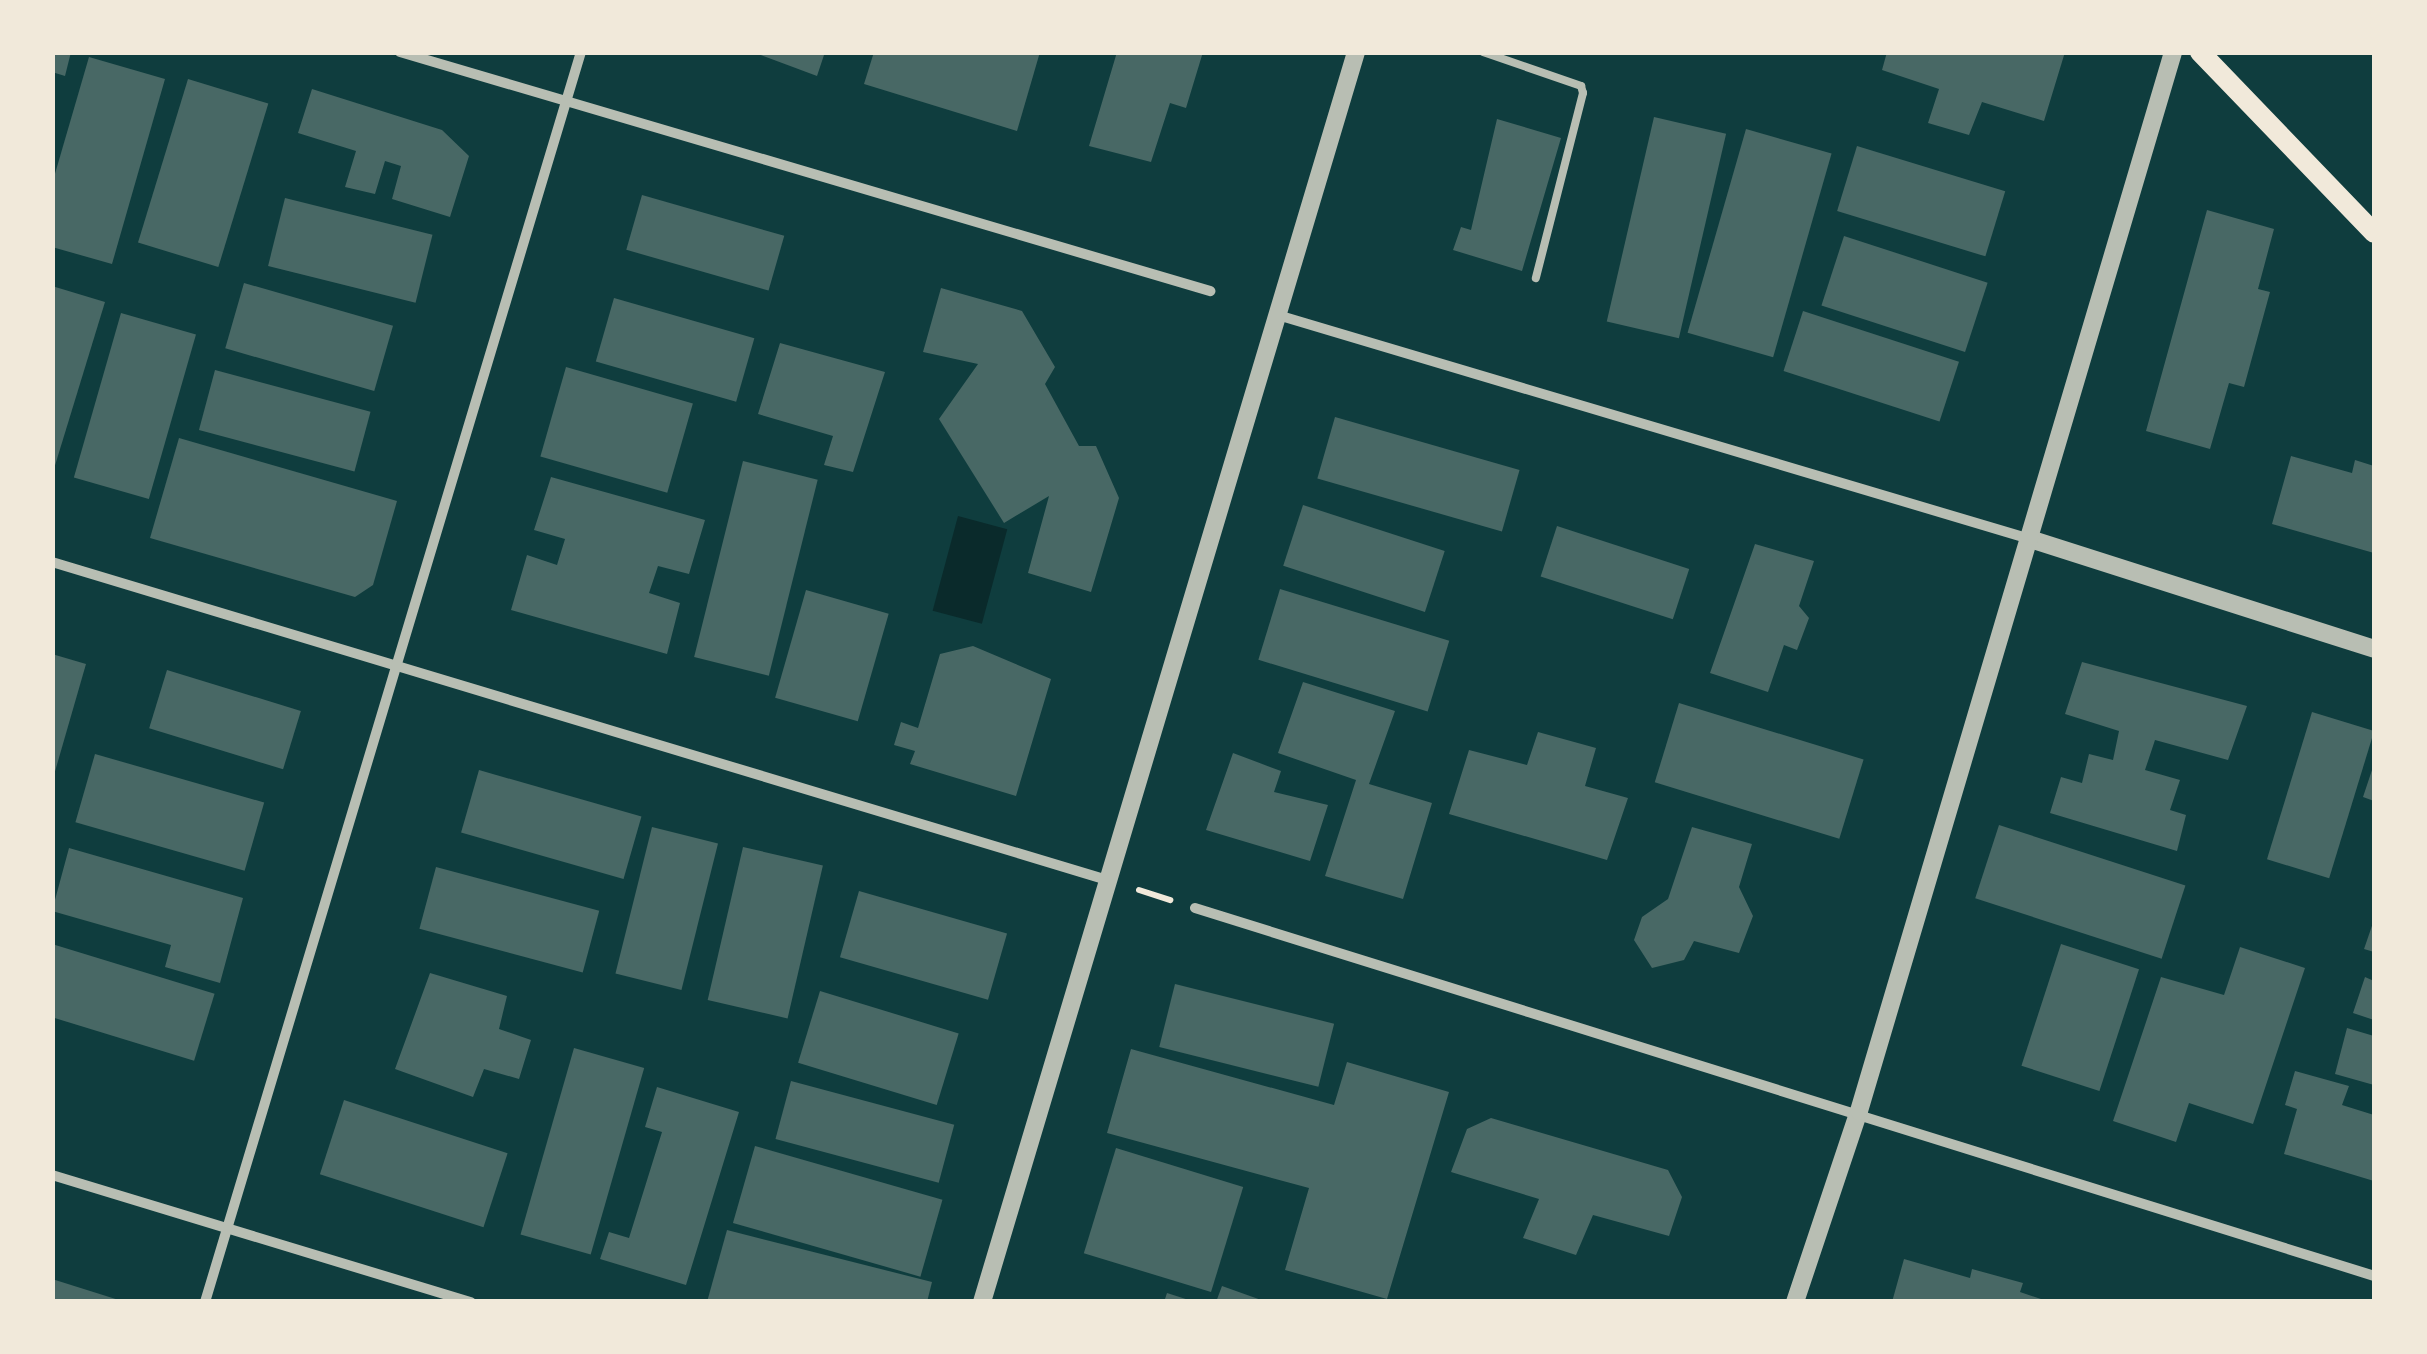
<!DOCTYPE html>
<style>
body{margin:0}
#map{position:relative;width:2427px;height:1354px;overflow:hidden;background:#0f3d3e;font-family:"Sofia Sans Condensed",sans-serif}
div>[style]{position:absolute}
.water>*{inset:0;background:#0a2a2b;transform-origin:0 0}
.building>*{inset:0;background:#486865;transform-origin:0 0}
.path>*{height:6px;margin:-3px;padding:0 3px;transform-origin:3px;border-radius:3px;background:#f1e9da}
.service>*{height:8px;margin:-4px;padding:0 4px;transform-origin:4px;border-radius:4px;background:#b8beb3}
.minor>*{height:10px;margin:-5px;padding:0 5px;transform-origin:5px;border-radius:5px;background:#b8beb3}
.tertiary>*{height:18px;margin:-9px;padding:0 9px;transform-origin:9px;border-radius:9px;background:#b8beb3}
.secondary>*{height:20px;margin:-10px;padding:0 10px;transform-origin:10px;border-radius:10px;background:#f1e9da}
span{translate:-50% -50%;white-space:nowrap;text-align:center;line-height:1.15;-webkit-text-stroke:8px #f1e9da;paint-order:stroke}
.frame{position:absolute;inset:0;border:55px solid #f1e9da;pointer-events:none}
</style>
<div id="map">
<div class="water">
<i style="left:958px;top:516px;width:51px;height:98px;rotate:15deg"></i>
</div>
<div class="building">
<i style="clip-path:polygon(52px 52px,71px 52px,65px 76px,52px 72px)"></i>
<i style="clip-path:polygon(753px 52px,825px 52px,817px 76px)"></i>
<i style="clip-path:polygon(874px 52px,1040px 52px,1017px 131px,864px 84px)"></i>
<i style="clip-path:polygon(1117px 52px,1203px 52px,1186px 108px,1170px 103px,1151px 162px,1089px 146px)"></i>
<i style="clip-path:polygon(1887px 52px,2065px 52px,2044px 121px,1982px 102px,1969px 135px,1928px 123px,1939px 89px,1882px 70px)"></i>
<i style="clip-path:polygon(89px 57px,165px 79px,112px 264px,52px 247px,52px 184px)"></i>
<i style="left:188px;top:79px;width:84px;height:171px;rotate:17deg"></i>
<i style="clip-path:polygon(312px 89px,442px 130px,469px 156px,450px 217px,392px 199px,401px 166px,385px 161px,375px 194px,345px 187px,356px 151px,298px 133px)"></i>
<i style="left:1654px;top:117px;width:74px;height:210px;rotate:13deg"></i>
<i style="clip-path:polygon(1497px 119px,1561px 138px,1522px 271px,1453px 250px,1461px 227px,1471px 230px)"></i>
<i style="left:1746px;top:129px;width:89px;height:212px;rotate:16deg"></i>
<i style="left:1857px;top:146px;width:155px;height:68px;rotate:17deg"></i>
<i style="left:642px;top:195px;width:148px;height:57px;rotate:16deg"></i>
<i style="left:285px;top:198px;width:152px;height:70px;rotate:14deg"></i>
<i style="clip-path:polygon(2207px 210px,2274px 229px,2258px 289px,2270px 292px,2244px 387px,2229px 383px,2210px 449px,2146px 431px)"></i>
<i style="left:1844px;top:236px;width:151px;height:73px;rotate:18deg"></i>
<i style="left:244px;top:283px;width:155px;height:68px;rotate:16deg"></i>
<i style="clip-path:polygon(52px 286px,105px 302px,53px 472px,52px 472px)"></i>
<i style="clip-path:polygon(941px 288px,1022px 311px,1055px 367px,1045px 384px,1079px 446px,1096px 446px,1119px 498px,1091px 592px,1028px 573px,1049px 496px,1004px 523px,939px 419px,978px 364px,923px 352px)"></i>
<i style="left:614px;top:298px;width:146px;height:66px;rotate:16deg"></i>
<i style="left:1803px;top:311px;width:164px;height:63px;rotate:18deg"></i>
<i style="left:121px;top:313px;width:78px;height:171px;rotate:16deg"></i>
<i style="clip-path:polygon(780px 343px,885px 372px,853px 472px,824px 465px,833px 436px,758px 414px)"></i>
<i style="left:566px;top:367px;width:132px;height:93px;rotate:16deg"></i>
<i style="left:215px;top:370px;width:161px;height:62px;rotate:15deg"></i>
<i style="left:1335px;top:417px;width:192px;height:64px;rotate:16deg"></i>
<i style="clip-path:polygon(179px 438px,397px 501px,373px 585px,355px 597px,150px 538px)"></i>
<i style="clip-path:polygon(2291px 456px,2352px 473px,2355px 460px,2374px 466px,2374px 553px,2272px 524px)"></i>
<i style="left:743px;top:461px;width:77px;height:202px;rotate:14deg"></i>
<i style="clip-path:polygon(551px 477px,705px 520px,689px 574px,658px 566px,649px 593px,680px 603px,667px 654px,511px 610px,527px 555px,557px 565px,565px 539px,534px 530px)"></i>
<i style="left:1303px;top:505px;width:149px;height:64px;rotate:18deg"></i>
<i style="left:1557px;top:526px;width:139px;height:53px;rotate:18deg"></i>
<i style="clip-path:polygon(1755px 544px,1814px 561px,1799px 606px,1809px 618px,1797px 650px,1784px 645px,1768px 692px,1710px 673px)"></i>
<i style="left:1280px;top:589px;width:177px;height:74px;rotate:17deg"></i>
<i style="left:806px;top:590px;width:86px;height:112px;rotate:16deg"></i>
<i style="clip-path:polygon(973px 646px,1051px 679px,1016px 796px,910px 764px,915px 751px,894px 745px,901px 722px,918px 728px,940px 654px)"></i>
<i style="clip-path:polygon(52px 654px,86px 664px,54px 775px,52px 775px)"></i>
<i style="clip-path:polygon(2082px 662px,2247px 706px,2228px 760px,2155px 740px,2145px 770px,2180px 780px,2170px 810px,2186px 815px,2177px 851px,2050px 813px,2061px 777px,2082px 783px,2089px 754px,2113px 760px,2119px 731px,2065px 714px)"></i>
<i style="left:167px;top:670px;width:140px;height:61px;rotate:17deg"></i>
<i style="clip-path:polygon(1303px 682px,1395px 711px,1369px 784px,1432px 803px,1403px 899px,1325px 876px,1356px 780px,1278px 753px)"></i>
<i style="left:1679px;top:703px;width:193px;height:83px;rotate:17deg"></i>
<i style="left:2312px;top:712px;width:65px;height:154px;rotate:17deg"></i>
<i style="clip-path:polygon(1538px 732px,1596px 748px,1585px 786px,1628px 798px,1607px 860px,1449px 814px,1469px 750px,1527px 765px)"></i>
<i style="clip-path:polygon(1233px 753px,1281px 771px,1274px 792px,1328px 805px,1310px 861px,1206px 830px)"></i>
<i style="left:95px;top:754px;width:176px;height:71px;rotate:16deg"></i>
<i style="clip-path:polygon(2374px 764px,2374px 801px,2363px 797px)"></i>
<i style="left:479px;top:770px;width:169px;height:65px;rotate:16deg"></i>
<i style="left:1999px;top:825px;width:196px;height:77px;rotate:18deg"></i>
<i style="left:652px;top:827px;width:68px;height:151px;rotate:14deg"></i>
<i style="clip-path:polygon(1692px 827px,1752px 844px,1739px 887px,1753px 916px,1739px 953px,1694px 941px,1684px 960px,1652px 968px,1634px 940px,1642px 917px,1668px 899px)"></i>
<i style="left:743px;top:847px;width:82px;height:157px;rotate:13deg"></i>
<i style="clip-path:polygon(69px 848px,243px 898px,220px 983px,165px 967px,171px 945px,52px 911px)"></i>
<i style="left:436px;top:867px;width:169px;height:64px;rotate:15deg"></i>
<i style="left:859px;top:891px;width:154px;height:69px;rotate:16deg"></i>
<i style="clip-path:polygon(2374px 920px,2374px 952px,2364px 949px)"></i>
<i style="left:52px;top:944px;width:170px;height:70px;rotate:17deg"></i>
<i style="left:2061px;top:944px;width:82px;height:128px;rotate:18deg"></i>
<i style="clip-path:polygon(2240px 947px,2305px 968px,2253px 1124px,2189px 1103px,2176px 1142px,2113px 1121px,2161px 977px,2224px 995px)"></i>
<i style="clip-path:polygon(430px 973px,507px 996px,499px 1029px,531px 1040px,519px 1079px,484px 1069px,473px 1097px,395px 1069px)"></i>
<i style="clip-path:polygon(2365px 977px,2374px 981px,2374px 1020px,2353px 1013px)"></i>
<i style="left:1175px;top:984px;width:164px;height:65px;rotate:14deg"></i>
<i style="left:820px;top:991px;width:145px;height:75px;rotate:17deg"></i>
<i style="clip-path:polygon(2347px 1028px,2374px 1036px,2374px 1085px,2335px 1074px)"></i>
<i style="left:574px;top:1048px;width:73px;height:194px;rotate:16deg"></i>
<i style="clip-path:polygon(1131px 1049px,1334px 1105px,1347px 1062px,1449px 1092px,1387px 1299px,1285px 1270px,1309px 1188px,1107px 1133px)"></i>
<i style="clip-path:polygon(2295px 1071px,2349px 1086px,2342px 1105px,2374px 1115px,2374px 1181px,2284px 1154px,2297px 1109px,2285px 1105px)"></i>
<i style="left:791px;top:1081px;width:169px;height:60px;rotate:15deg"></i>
<i style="clip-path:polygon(657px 1087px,739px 1112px,686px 1285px,600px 1259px,609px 1232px,629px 1238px,662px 1132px,645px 1127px)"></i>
<i style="left:344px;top:1100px;width:172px;height:78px;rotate:18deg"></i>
<i style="clip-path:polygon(1491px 1118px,1668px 1170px,1682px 1197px,1669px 1236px,1593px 1215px,1576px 1255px,1523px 1238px,1539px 1199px,1451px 1172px,1467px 1129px)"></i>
<i style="left:755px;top:1146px;width:195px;height:80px;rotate:16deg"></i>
<i style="left:1116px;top:1148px;width:133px;height:110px;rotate:17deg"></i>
<i style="clip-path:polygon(727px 1230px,932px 1282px,927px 1302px,707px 1302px)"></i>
<i style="clip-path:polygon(1904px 1259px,1970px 1278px,1972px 1269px,2023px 1283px,2020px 1292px,2050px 1302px,1892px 1302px)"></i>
<i style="clip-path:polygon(52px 1279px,122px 1301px,122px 1302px,52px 1302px)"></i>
<i style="clip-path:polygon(1222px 1286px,1264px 1301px,1264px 1302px,1216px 1302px)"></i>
<i style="clip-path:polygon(1167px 1293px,1192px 1301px,1192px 1302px,1164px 1302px)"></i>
</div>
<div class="path">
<i style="left:1139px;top:890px;width:33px;rotate:18deg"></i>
</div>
<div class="service">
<i style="left:1483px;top:52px;width:104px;rotate:19.1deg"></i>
<i style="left:1581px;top:86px;width:7px;rotate:74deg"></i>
<i style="left:1583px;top:93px;width:191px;rotate:104.3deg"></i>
</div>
<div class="minor">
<i style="left:400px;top:52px;width:845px;rotate:16.44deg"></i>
<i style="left:1281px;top:316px;width:781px;rotate:16.58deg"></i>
<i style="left:52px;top:562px;width:1099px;rotate:16.77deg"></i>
<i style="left:1195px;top:908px;width:1235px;rotate:17.33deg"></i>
<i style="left:52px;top:1175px;width:438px;rotate:16.9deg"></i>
<i style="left:205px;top:1302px;width:1305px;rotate:-73.26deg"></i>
</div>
<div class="tertiary">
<i style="left:2030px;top:539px;width:361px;rotate:17.7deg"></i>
<i style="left:982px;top:1302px;width:1305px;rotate:-73.34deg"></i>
<i style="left:1795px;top:1302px;width:201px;rotate:-71.5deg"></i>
<i style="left:1859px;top:1111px;width:1105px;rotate:-73.48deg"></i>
</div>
<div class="secondary">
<i style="left:2200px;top:52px;width:251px;rotate:46.1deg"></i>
</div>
<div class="frame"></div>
</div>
